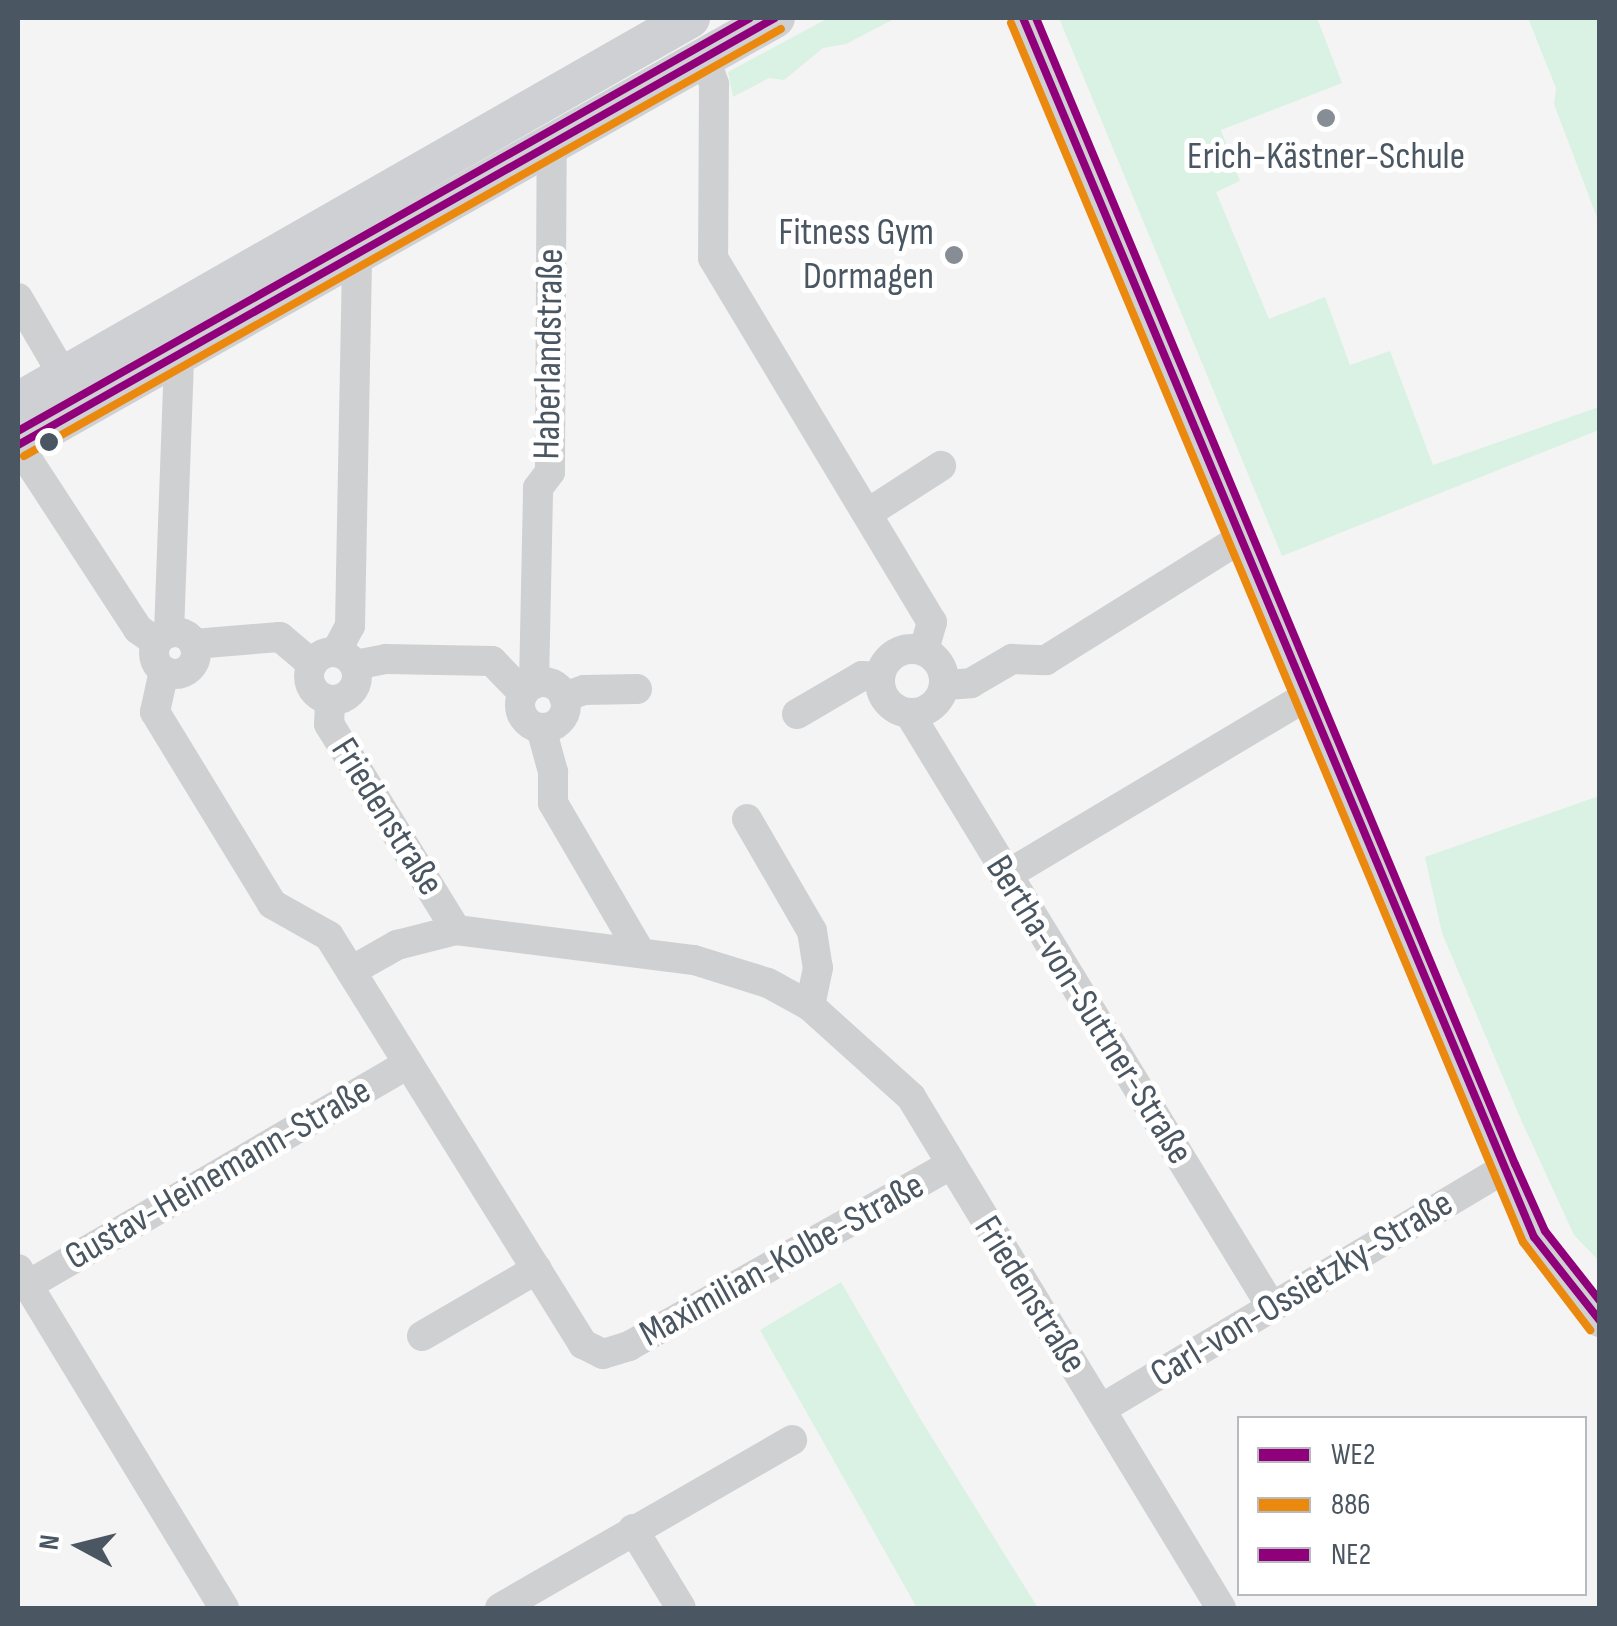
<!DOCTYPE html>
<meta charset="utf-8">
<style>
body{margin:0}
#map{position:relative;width:1617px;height:1626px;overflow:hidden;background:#f4f4f4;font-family:"Sofia Sans Condensed",sans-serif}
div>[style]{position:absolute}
.green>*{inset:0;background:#d9f2e3}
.street>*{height:30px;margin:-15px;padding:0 15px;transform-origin:15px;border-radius:15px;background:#ced0d2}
.street>.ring{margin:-15px;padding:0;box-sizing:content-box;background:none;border:30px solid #ced0d2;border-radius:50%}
.secondary>*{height:40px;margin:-20px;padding:0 20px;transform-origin:20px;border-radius:20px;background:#ced0d4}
.bus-1>*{height:8px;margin:-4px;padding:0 4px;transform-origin:4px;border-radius:4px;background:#91007b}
.bus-2>*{height:8px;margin:-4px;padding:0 4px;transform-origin:4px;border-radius:4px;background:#eb880e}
.bus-3>*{height:8px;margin:-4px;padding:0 4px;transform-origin:4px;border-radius:4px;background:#91007b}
.dots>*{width:28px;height:28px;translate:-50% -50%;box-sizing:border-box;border:5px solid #fff;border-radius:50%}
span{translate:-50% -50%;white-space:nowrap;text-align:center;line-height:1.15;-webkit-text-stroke:10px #fff;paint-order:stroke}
.poi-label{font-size:38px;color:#4a5661}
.right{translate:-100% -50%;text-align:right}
.street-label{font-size:38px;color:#4a5661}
.frame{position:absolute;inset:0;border:20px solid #4a5661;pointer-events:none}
.legend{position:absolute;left:1237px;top:1416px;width:350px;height:180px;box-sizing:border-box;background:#fff;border:2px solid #b7bbc0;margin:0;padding:12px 18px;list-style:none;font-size:30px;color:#4a5661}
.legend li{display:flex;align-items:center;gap:20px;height:50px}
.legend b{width:50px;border:2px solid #b7bbc0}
.north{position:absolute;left:30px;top:1496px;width:100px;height:100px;-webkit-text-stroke:8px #fff;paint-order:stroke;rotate:277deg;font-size:28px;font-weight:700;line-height:40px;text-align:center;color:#4a5661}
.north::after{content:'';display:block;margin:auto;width:35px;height:45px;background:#4a5661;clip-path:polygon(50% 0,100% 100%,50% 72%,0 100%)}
</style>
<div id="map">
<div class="green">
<i style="clip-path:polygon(828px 18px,896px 18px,846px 44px,823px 48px,784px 80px,769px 78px,733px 97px,728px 72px)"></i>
<i style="clip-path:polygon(1059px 18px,1317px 18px,1342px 83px,1221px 130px,1240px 181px,1216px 192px,1269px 319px,1325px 297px,1350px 365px,1390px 351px,1433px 465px,1599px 407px,1599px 430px,1282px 556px)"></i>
<i style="clip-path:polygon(1528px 18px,1599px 18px,1599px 223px,1554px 104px,1556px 88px)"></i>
<i style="clip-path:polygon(1599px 796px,1599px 1261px,1574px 1235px,1522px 1122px,1442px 933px,1425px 857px)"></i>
<i style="clip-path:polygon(841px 1282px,921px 1420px,1038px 1608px,917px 1608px,760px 1330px)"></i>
</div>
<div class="street">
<i style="left:1023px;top:18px;width:1247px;rotate:67.32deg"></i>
<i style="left:1504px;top:1169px;width:74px;rotate:66.2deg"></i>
<i style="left:1534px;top:1237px;width:108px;rotate:52.2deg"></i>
<i style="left:705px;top:58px;width:28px;rotate:71deg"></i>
<i style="left:714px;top:84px;width:174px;rotate:90.3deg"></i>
<i style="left:713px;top:258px;width:425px;rotate:59deg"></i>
<i style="left:932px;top:622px;width:29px;rotate:106deg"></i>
<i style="left:18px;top:298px;width:111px;rotate:59.7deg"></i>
<i style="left:18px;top:445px;width:220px;rotate:56.9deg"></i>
<i style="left:138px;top:629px;width:22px;rotate:36deg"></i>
<i style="left:868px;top:513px;width:87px;rotate:-32.8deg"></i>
<i class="ring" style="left:154px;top:632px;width:12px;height:12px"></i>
<i style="left:169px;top:633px;width:279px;rotate:-87.9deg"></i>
<i style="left:194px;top:644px;width:86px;rotate:-4.7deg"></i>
<i style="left:280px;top:637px;width:42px;rotate:40.2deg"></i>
<i class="ring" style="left:880px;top:649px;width:34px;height:34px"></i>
<i class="ring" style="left:309px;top:652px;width:18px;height:18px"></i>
<i style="left:336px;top:652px;width:30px;rotate:-62deg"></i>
<i style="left:350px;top:626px;width:370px;rotate:-88.9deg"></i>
<i style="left:355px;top:665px;width:32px;rotate:-11deg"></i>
<i style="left:386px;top:659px;width:106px;rotate:1.1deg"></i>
<i style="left:492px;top:661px;width:45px;rotate:45.9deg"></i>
<i style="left:164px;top:671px;width:42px;rotate:102.4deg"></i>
<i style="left:155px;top:712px;width:225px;rotate:58.6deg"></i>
<i style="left:272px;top:904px;width:65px;rotate:29.3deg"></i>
<i style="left:329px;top:936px;width:481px;rotate:58.1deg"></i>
<i style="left:583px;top:1344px;width:22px;rotate:27deg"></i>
<i style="left:603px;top:1354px;width:27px;rotate:-17deg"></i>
<i style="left:629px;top:1346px;width:369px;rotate:-29.4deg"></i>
<i class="ring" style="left:520px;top:682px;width:16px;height:16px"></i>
<i style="left:534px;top:684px;width:196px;rotate:-88.8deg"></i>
<i style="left:538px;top:488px;width:20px;rotate:-53deg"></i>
<i style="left:550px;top:472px;width:330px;rotate:-89.7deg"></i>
<i style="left:945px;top:685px;width:26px;rotate:-4deg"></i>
<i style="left:971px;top:683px;width:48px;rotate:-30.3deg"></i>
<i style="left:1012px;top:659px;width:34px;rotate:2deg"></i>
<i style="left:1046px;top:660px;width:230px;rotate:-32deg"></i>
<i style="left:564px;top:697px;width:21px;rotate:-19deg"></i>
<i style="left:584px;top:690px;width:53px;rotate:-1.1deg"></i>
<i style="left:330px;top:700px;width:24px;rotate:92deg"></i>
<i style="left:329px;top:724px;width:242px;rotate:58.3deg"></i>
<i style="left:909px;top:713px;width:695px;rotate:58.6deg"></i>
<i style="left:797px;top:714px;width:75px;rotate:-30.3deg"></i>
<i style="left:862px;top:676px;width:18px;rotate:3deg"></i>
<i style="left:541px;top:728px;width:46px;rotate:74.7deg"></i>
<i style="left:553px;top:772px;width:31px;rotate:90deg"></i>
<i style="left:553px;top:803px;width:170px;rotate:59.7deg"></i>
<i style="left:747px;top:819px;width:129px;rotate:59.9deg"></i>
<i style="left:812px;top:931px;width:37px;rotate:81deg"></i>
<i style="left:818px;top:968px;width:39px;rotate:102deg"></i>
<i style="left:1005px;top:876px;width:352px;rotate:-30.8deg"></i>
<i style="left:351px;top:971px;width:53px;rotate:-29.5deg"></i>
<i style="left:397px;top:945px;width:61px;rotate:-14.3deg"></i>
<i style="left:456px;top:930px;width:240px;rotate:7.2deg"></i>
<i style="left:694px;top:960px;width:77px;rotate:17.3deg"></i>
<i style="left:768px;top:983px;width:48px;rotate:28.7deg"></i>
<i style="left:810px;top:1006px;width:136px;rotate:42deg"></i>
<i style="left:911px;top:1097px;width:598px;rotate:58.76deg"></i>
<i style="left:18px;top:1269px;width:397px;rotate:58.7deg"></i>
<i style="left:28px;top:1285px;width:440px;rotate:-30.2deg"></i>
<i style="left:422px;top:1336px;width:133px;rotate:-30.2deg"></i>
<i style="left:1101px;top:1409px;width:469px;rotate:-30.8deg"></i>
<i style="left:633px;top:1529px;width:92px;rotate:58.7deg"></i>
<i style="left:500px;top:1608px;width:337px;rotate:-29.9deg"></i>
</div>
<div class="secondary">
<i style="left:18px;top:402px;width:774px;rotate:-29.74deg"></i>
<i style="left:18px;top:445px;width:869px;rotate:-29.43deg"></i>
</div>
<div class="bus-1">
<i style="left:1023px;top:18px;width:1322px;rotate:67.26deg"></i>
<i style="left:1534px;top:1237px;width:107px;rotate:51.8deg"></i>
<i style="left:18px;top:445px;width:869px;rotate:-29.43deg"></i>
</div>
<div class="bus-2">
<i style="left:1011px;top:23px;width:1322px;rotate:67.22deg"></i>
<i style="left:1523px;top:1242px;width:111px;rotate:52.7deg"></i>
<i style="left:24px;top:456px;width:869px;rotate:-29.43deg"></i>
</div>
<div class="bus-3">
<i style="left:1036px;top:18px;width:1242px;rotate:67.32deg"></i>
<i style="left:1515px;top:1164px;width:73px;rotate:65.9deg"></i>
<i style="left:1545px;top:1231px;width:89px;rotate:51.8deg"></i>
<i style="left:18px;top:431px;width:840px;rotate:-29.43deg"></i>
</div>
<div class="dots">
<i style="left:1326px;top:118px;background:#868d94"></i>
<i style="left:954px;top:255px;background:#868d94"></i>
<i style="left:49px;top:442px;background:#4a5661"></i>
</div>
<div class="poi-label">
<span style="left:1326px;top:157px">Erich-Kästner-Schule</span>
<span class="right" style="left:934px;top:255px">Fitness Gym<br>Dormagen</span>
</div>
<div class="street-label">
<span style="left:549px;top:354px;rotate:-89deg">Haberlandstraße</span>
<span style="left:387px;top:817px;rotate:58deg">Friedenstraße</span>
<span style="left:1089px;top:1010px;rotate:58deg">Bertha-von-Suttner-Straße</span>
<span style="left:218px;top:1174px;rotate:-30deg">Gustav-Heinemann-Straße</span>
<span style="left:782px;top:1260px;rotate:-29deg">Maximilian-Kolbe-Straße</span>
<span style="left:1302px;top:1289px;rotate:-31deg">Carl-von-Ossietzky-Straße</span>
<span style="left:1030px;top:1295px;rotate:58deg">Friedenstraße</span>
</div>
<div class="frame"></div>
<ul class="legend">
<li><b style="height:12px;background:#91007b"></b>WE2</li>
<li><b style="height:12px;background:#eb880e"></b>886</li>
<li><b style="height:12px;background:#91007b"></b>NE2</li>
</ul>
<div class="north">N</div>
</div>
